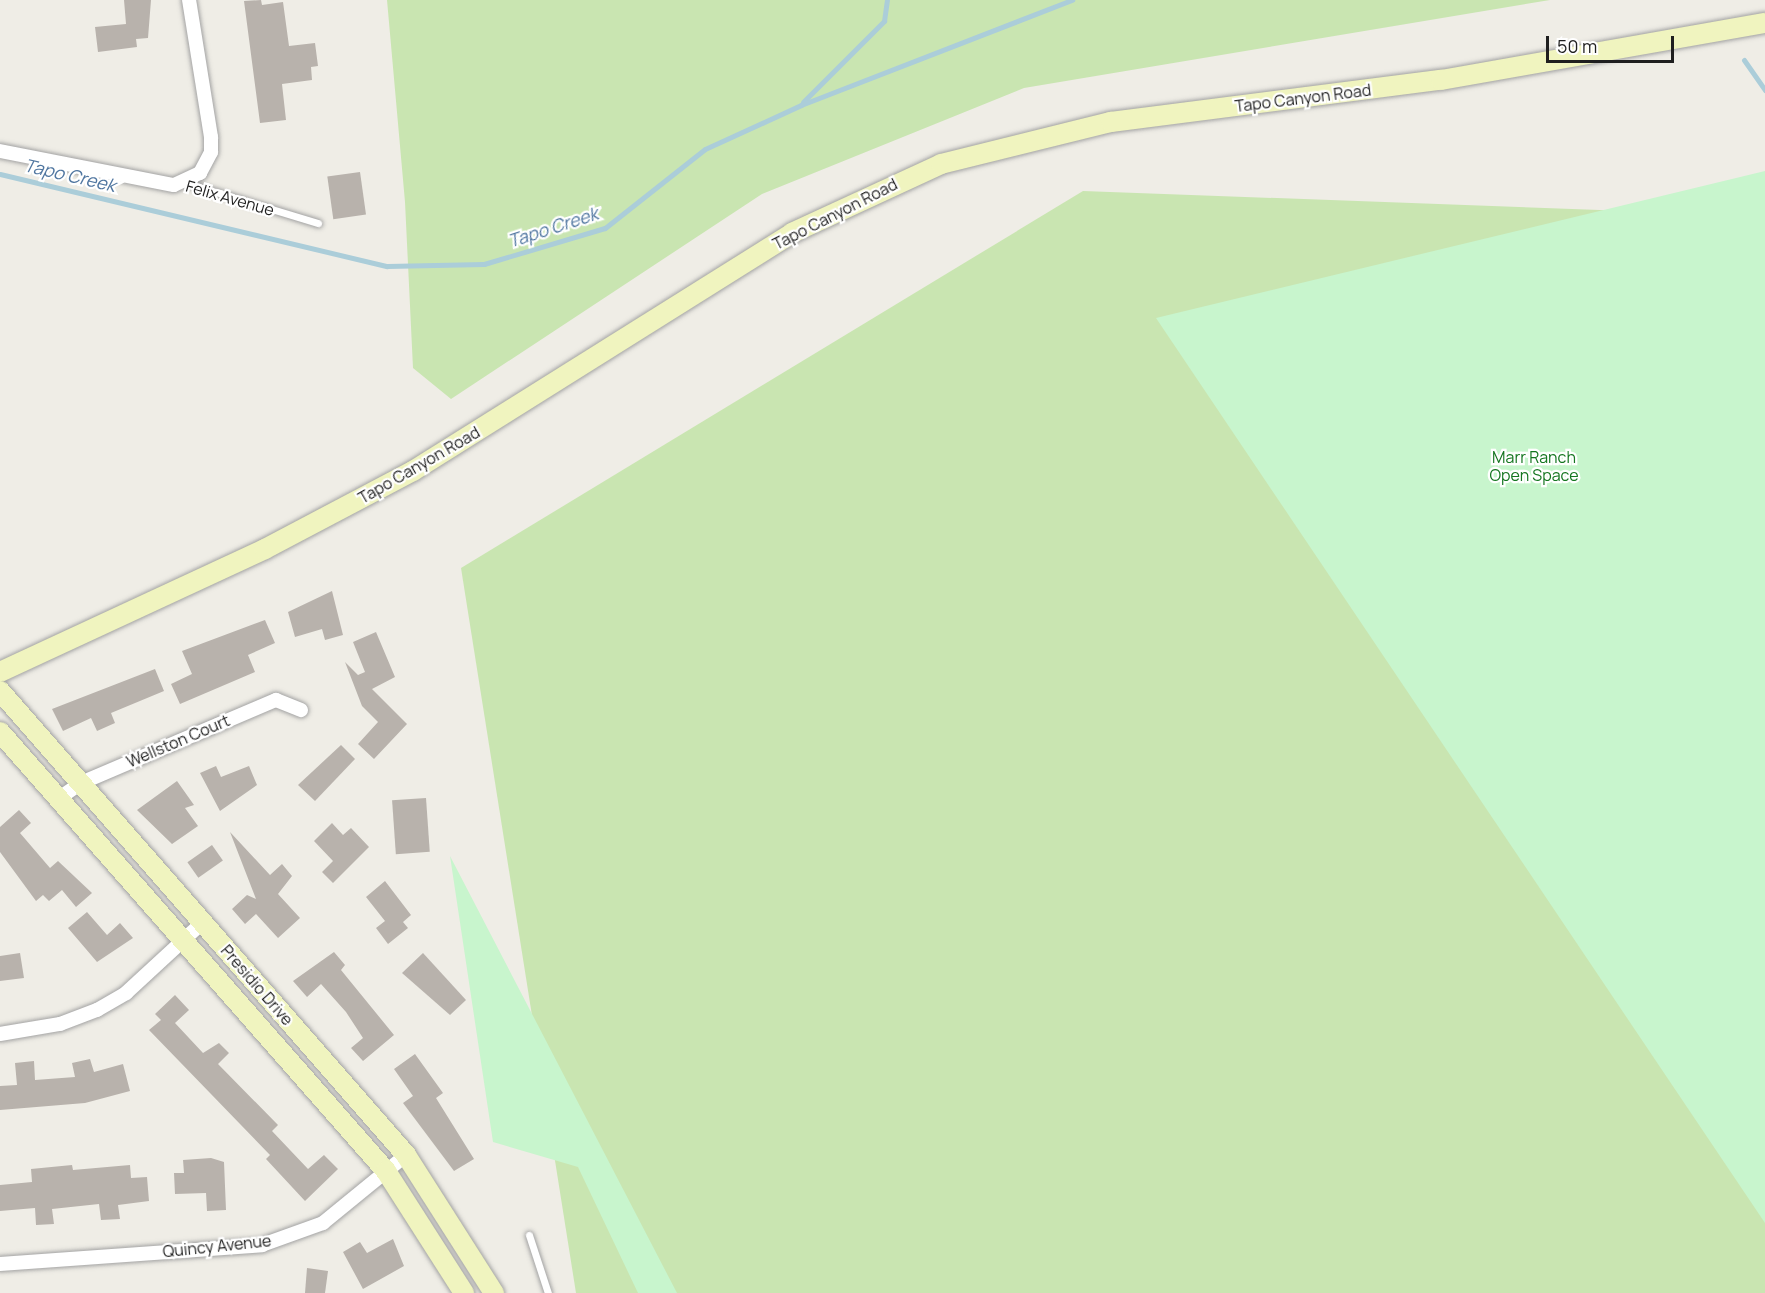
<!DOCTYPE html>
<style>
body{margin:0}
#map{position:relative;width:1765px;height:1293px;overflow:hidden;background:#efede6;font-family:Manrope,sans-serif}
div>[style]{position:absolute}
.grass>*{inset:0;background:#c9e5b1}
.park>*{inset:0;background:#c8f5cd}
.stream>*{height:5px;margin:-2.5px;padding:0 2.5px;transform-origin:2.5px;border-radius:2.5px;background:#abcdd9}
.building>*{inset:0;background:#b8b2ac;transform-origin:0 0}
.roads{filter:drop-shadow(0 0 2px #a3a3a3) drop-shadow(0 0 2px #a3a3a3)}
.lane>*{height:7px;margin:-3.5px;padding:0 3.5px;transform-origin:3.5px;border-radius:3.5px;background:#fff}
.street>*{height:14px;margin:-7px;padding:0 7px;transform-origin:7px;border-radius:7px;background:#fff}
.secondary>*{height:20px;margin:-10px;padding:0 10px;transform-origin:10px;border-radius:10px;background:#f0f4bf}
span{translate:-50% -50%;white-space:nowrap;text-align:center;line-height:1.15;-webkit-text-stroke:4.5px #fff;paint-order:stroke}
.street-label{font-size:16px;color:#1f1f1f}
.park-label{font-size:16px;color:#157620}
.water-label{font-size:18px;color:#5076a0;font-style:italic}
.scale{position:absolute;left:1546px;top:36px;width:128px;height:27px;box-sizing:border-box;border:3px solid #1f1f1f;border-top:0;padding-left:8px;font-size:18px;line-height:21px;white-space:nowrap;color:#1f1f1f;-webkit-text-stroke:4px #fff;paint-order:stroke}
</style>
<div id="map">
<div class="grass">
<i style="clip-path:polygon(387px 0,1550px 0,1024px 88px,762px 194px,451px 399px,413px 368px,405px 202px)"></i>
<i style="clip-path:polygon(1083px 191px,1765px 216px,1765px 1293px,576px 1293px,461px 568px)"></i>
</div>
<div class="park">
<i style="clip-path:polygon(1765px 171px,1765px 1223px,1156px 318px)"></i>
<i style="clip-path:polygon(450px 856px,677px 1293px,638px 1293px,578px 1167px,493px 1142px)"></i>
</div>
<div class="stream">
<i style="left:1744px;top:60px;width:37px;rotate:55deg"></i>
<i style="left:803px;top:102px;width:115px;rotate:-45deg"></i>
<i style="left:884px;top:21px;width:21px;rotate:-82deg"></i>
<i style="left:0;top:174px;width:398px;rotate:13.4deg"></i>
<i style="left:387px;top:266px;width:97px;rotate:-1.2deg"></i>
<i style="left:484px;top:264px;width:126px;rotate:-16.6deg"></i>
<i style="left:605px;top:228px;width:127px;rotate:-38.3deg"></i>
<i style="left:705px;top:149px;width:106px;rotate:-24.6deg"></i>
<i style="left:801px;top:105px;width:291px;rotate:-21.2deg"></i>
</div>
<div class="building">
<i style="clip-path:polygon(124px 0,151px 0,148px 38px,136px 39px,137px 47px,98px 52px,95px 27px,126px 24px)"></i>
<i style="clip-path:polygon(261px 0,262px 5px,283px 2px,289px 46px,315px 43px,318px 66px,311px 67px,312px 80px,282px 84px,286px 120px,260px 123px,244px 1px)"></i>
<i style="left:360px;top:172px;width:43px;height:33px;rotate:82deg"></i>
<i style="clip-path:polygon(332px 591px,343px 635px,325px 640px,322px 629px,295px 637px,288px 612px)"></i>
<i style="clip-path:polygon(265px 620px,275px 643px,248px 655px,255px 672px,180px 704px,171px 684px,192px 674px,182px 651px)"></i>
<i style="clip-path:polygon(376px 632px,395px 677px,372px 689px,407px 724px,374px 759px,358px 744px,378px 722px,362px 706px,345px 662px,358px 675px,365px 672px,353px 642px)"></i>
<i style="clip-path:polygon(155px 669px,164px 691px,111px 713px,115px 723px,97px 731px,91px 718px,63px 731px,52px 709px)"></i>
<i style="clip-path:polygon(341px 745px,355px 759px,315px 801px,298px 785px)"></i>
<i style="clip-path:polygon(216px 766px,221px 777px,249px 766px,257px 785px,220px 811px,200px 773px)"></i>
<i style="clip-path:polygon(177px 781px,194px 805px,185px 808px,198px 826px,172px 844px,137px 810px)"></i>
<i style="left:426px;top:798px;width:54px;height:34px;rotate:86deg"></i>
<i style="clip-path:polygon(19px 810px,31px 823px,20px 833px,50px 868px,58px 861px,92px 893px,76px 907px,62px 890px,49px 901px,43px 895px,36px 901px,0 852px,0 827px)"></i>
<i style="clip-path:polygon(332px 823px,343px 835px,351px 828px,369px 847px,333px 883px,322px 872px,333px 861px,314px 841px)"></i>
<i style="clip-path:polygon(230px 832px,270px 875px,282px 864px,292px 876px,278px 894px,300px 918px,278px 938px,256px 914px,245px 924px,232px 909px,247px 895px,256px 899px)"></i>
<i style="left:212px;top:845px;width:19px;height:30px;rotate:55deg"></i>
<i style="clip-path:polygon(385px 881px,411px 915px,403px 922px,408px 928px,388px 944px,376px 928px,385px 921px,366px 897px)"></i>
<i style="clip-path:polygon(87px 912px,107px 935px,120px 923px,133px 938px,97px 962px,68px 928px)"></i>
<i style="clip-path:polygon(334px 952px,345px 965px,341px 970px,394px 1035px,363px 1061px,351px 1048px,363px 1038px,346px 1012px,321px 984px,307px 997px,293px 981px)"></i>
<i style="clip-path:polygon(20px 953px,24px 978px,0 981px,0 956px)"></i>
<i style="clip-path:polygon(423px 953px,466px 1000px,450px 1015px,402px 973px)"></i>
<i style="clip-path:polygon(175px 995px,189px 1010px,175px 1023px,203px 1053px,219px 1043px,229px 1053px,218px 1064px,278px 1125px,272px 1131px,308px 1169px,324px 1155px,338px 1169px,305px 1201px,266px 1159px,270px 1155px,149px 1030px,161px 1020px,155px 1014px)"></i>
<i style="clip-path:polygon(415px 1054px,443px 1093px,436px 1098px,474px 1159px,454px 1171px,403px 1103px,413px 1096px,394px 1069px)"></i>
<i style="clip-path:polygon(90px 1059px,94px 1072px,123px 1064px,130px 1091px,85px 1103px,0 1110px,0 1086px,17px 1085px,15px 1063px,34px 1061px,35px 1080px,75px 1077px,72px 1063px)"></i>
<i style="clip-path:polygon(211px 1158px,224px 1162px,226px 1210px,207px 1211px,206px 1193px,175px 1194px,174px 1173px,184px 1173px,183px 1160px)"></i>
<i style="clip-path:polygon(72px 1165px,73px 1170px,130px 1165px,131px 1178px,147px 1177px,149px 1201px,118px 1205px,120px 1219px,101px 1220px,99px 1204px,52px 1209px,54px 1224px,36px 1225px,35px 1208px,0 1211px,0 1185px,32px 1182px,31px 1169px)"></i>
<i style="clip-path:polygon(393px 1239px,404px 1266px,363px 1289px,343px 1252px,360px 1242px,367px 1253px)"></i>
<i style="clip-path:polygon(307px 1268px,328px 1271px,325px 1293px,305px 1293px)"></i>
</div>
<div class="roads">
<div class="lane">
<i style="left:186px;top:183px;width:138px;rotate:16.9deg"></i>
<i style="left:529px;top:1235px;width:61px;rotate:71.9deg"></i>
</div>
<div class="street">
<i style="left:0;top:151px;width:177px;rotate:11.1deg"></i>
<i style="left:174px;top:185px;width:29px;rotate:-25deg"></i>
<i style="left:200px;top:173px;width:24px;rotate:-62deg"></i>
<i style="left:211px;top:152px;width:15px;rotate:-90deg"></i>
<i style="left:211px;top:137px;width:139px;rotate:-99.1deg"></i>
<i style="left:58px;top:799px;width:28px;rotate:-35deg"></i>
<i style="left:81px;top:783px;width:212px;rotate:-23.1deg"></i>
<i style="left:276px;top:700px;width:27px;rotate:22deg"></i>
<i style="left:0;top:1034px;width:61px;rotate:-9.5deg"></i>
<i style="left:60px;top:1024px;width:40px;rotate:-21deg"></i>
<i style="left:97px;top:1010px;width:34px;rotate:-30deg"></i>
<i style="left:126px;top:993px;width:105px;rotate:-42.7deg"></i>
<i style="left:0;top:1264px;width:263px;rotate:-4.1deg"></i>
<i style="left:262px;top:1245px;width:65px;rotate:-19.8deg"></i>
<i style="left:323px;top:1223px;width:107px;rotate:-39.3deg"></i>
</div>
<div class="secondary">
<i style="left:0;top:672px;width:292px;rotate:-24.9deg"></i>
<i style="left:265px;top:549px;width:167px;rotate:-27.8deg"></i>
<i style="left:413px;top:471px;width:448px;rotate:-32.1deg"></i>
<i style="left:792px;top:233px;width:164px;rotate:-24.8deg"></i>
<i style="left:941px;top:164px;width:175px;rotate:-13.9deg"></i>
<i style="left:1111px;top:122px;width:333px;rotate:-7.3deg"></i>
<i style="left:1441px;top:80px;width:329px;rotate:-10deg"></i>
<i style="left:0;top:691px;width:617px;rotate:48.81deg"></i>
<i style="left:406px;top:1155px;width:164px;rotate:57.5deg"></i>
<i style="left:0;top:732px;width:585px;rotate:48.68deg"></i>
<i style="left:386px;top:1171px;width:145px;rotate:57.4deg"></i>
</div>
</div>
<div class="street-label">
<span style="left:1303px;top:98px;rotate:-7deg">Tapo Canyon Road</span>
<span style="left:230px;top:198px;rotate:16deg">Felix Avenue</span>
<span style="left:835px;top:214px;rotate:-27deg">Tapo Canyon Road</span>
<span style="left:419px;top:465px;rotate:-30deg">Tapo Canyon Road</span>
<span style="left:178px;top:741px;rotate:-23deg">Wellston Court</span>
<span style="left:257px;top:985px;rotate:49deg">Presidio Drive</span>
<span style="left:217px;top:1246px;rotate:-6deg">Quincy Avenue</span>
</div>
<div class="park-label">
<span style="left:1534px;top:466px">Marr Ranch<br>Open Space</span>
</div>
<div class="water-label">
<span style="left:70px;top:175px;rotate:13deg">Tapo Creek</span>
<span style="left:553px;top:227px;rotate:-18deg">Tapo Creek</span>
</div>
<div class="scale">50 m</div>
</div>
